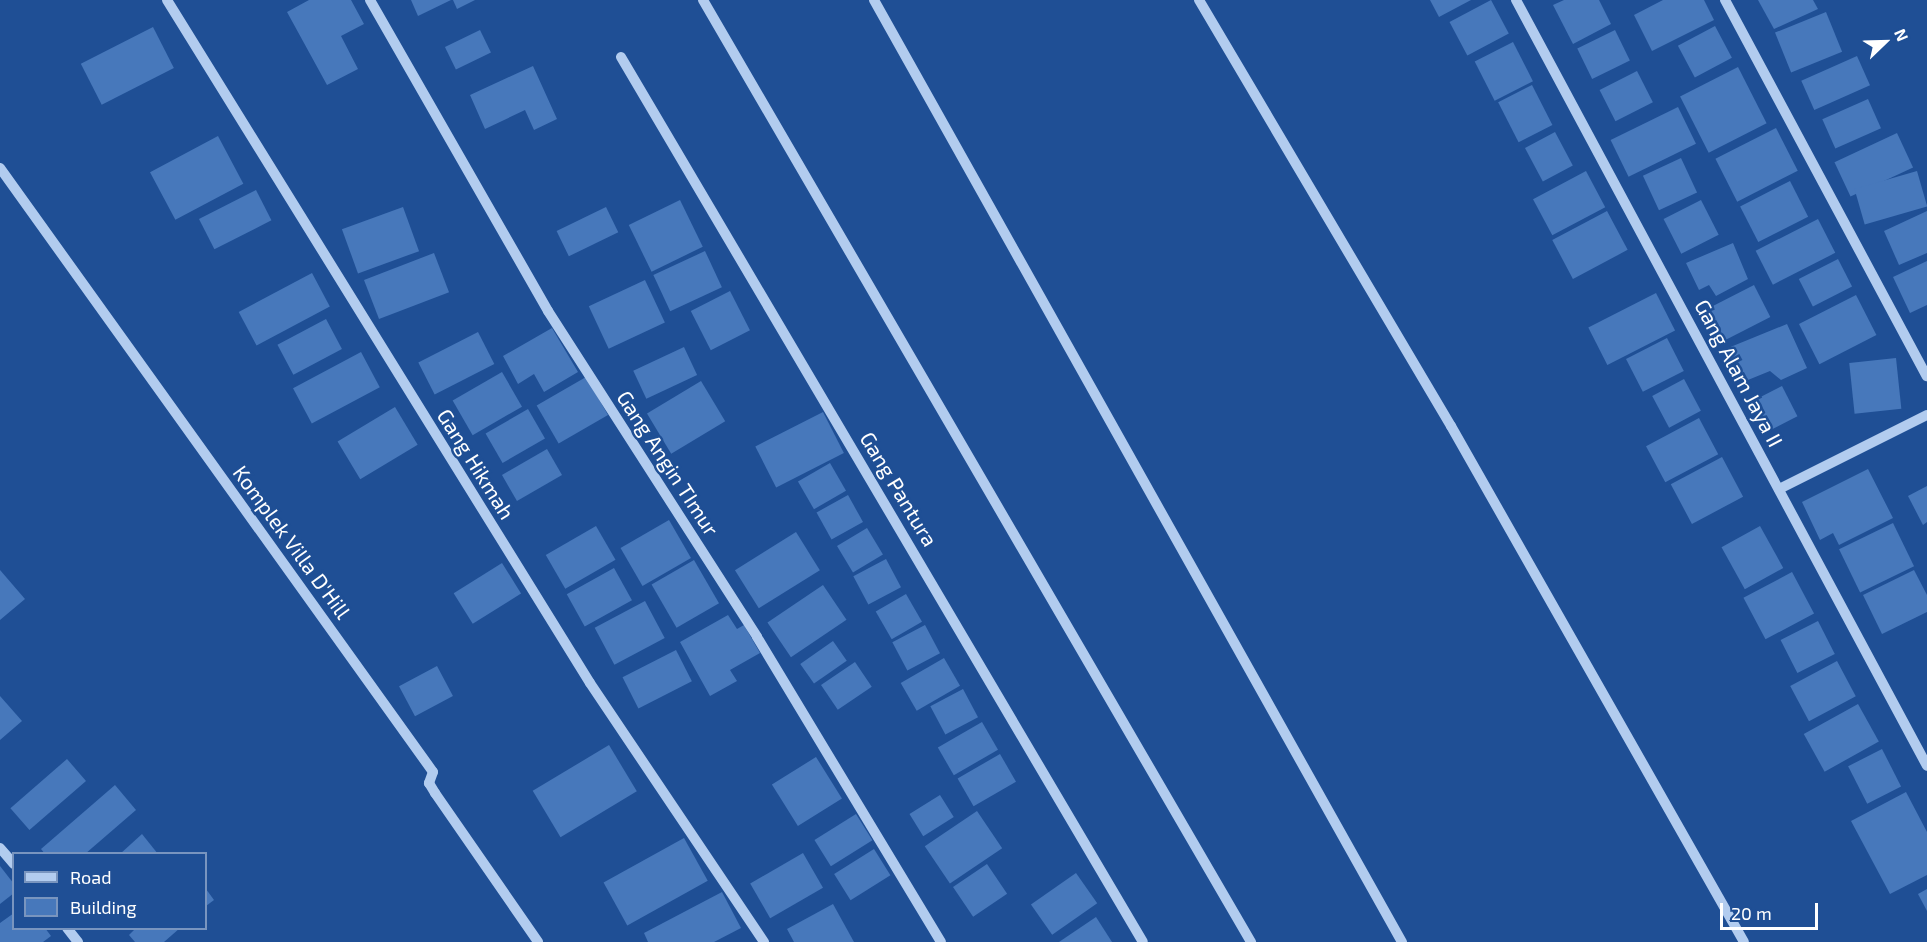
<!DOCTYPE html>
<style>
body{margin:0}
#map{position:relative;width:1927px;height:942px;overflow:hidden;background:#1f4f95;font-family:"Exo 2",sans-serif}
div>[style]{position:absolute}
.building>*{inset:0;background:#4778bb;transform-origin:0 0}
.minor>*{height:10px;margin:-5px;padding:0 5px;transform-origin:5px;border-radius:5px;background:#b2ccef}
span{translate:-50% -50%;white-space:nowrap;text-align:center;line-height:1.15;-webkit-text-stroke:5px #1f4f95;paint-order:stroke}
.street-label{font-size:21px;color:#fff}
.legend{position:absolute;left:12px;top:852px;width:195px;height:78px;box-sizing:border-box;background:#1f4f95;border:2px solid #7995bf;margin:0;padding:8px 10px;list-style:none;font-size:18px;color:#fff}
.legend li{display:flex;align-items:center;gap:12px;height:30px}
.legend b{width:30px;border:2px solid #7995bf}
.north{position:absolute;left:1855px;top:12px;width:60px;height:60px;-webkit-text-stroke:4px #1f4f95;paint-order:stroke;rotate:67deg;font-size:16px;font-weight:700;line-height:24px;text-align:center;color:#fff}
.north::after{content:'';display:block;margin:auto;width:21px;height:27px;background:#fff;clip-path:polygon(50% 0,100% 100%,50% 72%,0 100%)}
.scale{position:absolute;left:1720px;top:903px;width:98px;height:27px;box-sizing:border-box;border:3px solid #fff;border-top:0;padding-left:8px;font-size:18px;line-height:21px;white-space:nowrap;color:#fff;-webkit-text-stroke:4px #1f4f95;paint-order:stroke}
</style>
<div id="map">
<div class="building">
<i style="clip-path:polygon(309px 0,351px 0,364px 24px,341px 36px,358px 69px,327px 85px,287px 12px)"></i>
<i style="clip-path:polygon(411px 0,451px 0,418px 16px)"></i>
<i style="clip-path:polygon(453px 0,475px 0,457px 9px)"></i>
<i style="clip-path:polygon(1430px 0,1471px 0,1439px 17px)"></i>
<i style="left:1491px;top:0;width:38px;height:47px;rotate:62deg"></i>
<i style="clip-path:polygon(1564px 0,1599px 0,1611px 24px,1573px 44px,1553px 5px)"></i>
<i style="clip-path:polygon(1663px 0,1704px 0,1714px 20px,1652px 51px,1634px 15px)"></i>
<i style="clip-path:polygon(1758px 0,1813px 0,1818px 9px,1774px 29px)"></i>
<i style="left:1826px;top:12px;width:43px;height:55px;rotate:68deg"></i>
<i style="left:1715px;top:26px;width:36px;height:42px;rotate:62deg"></i>
<i style="left:153px;top:27px;width:46px;height:81px;rotate:63deg"></i>
<i style="left:480px;top:30px;width:25px;height:39px;rotate:64deg"></i>
<i style="left:1615px;top:30px;width:34px;height:42px;rotate:64deg"></i>
<i style="left:1513px;top:42px;width:44px;height:43px;rotate:63deg"></i>
<i style="left:1857px;top:56px;width:32px;height:61px;rotate:66deg"></i>
<i style="clip-path:polygon(533px 66px,557px 119px,534px 130px,525px 110px,485px 129px,470px 95px)"></i>
<i style="left:1738px;top:67px;width:63px;height:65px;rotate:63deg"></i>
<i style="left:1637px;top:71px;width:35px;height:42px;rotate:63deg"></i>
<i style="left:1532px;top:85px;width:45px;height:38px;rotate:63deg"></i>
<i style="left:1868px;top:99px;width:32px;height:50px;rotate:66deg"></i>
<i style="left:1678px;top:107px;width:41px;height:75px;rotate:64deg"></i>
<i style="left:1776px;top:128px;width:48px;height:68px;rotate:63deg"></i>
<i style="left:1555px;top:132px;width:38px;height:34px;rotate:62deg"></i>
<i style="left:1897px;top:133px;width:38px;height:69px;rotate:65deg"></i>
<i style="left:218px;top:136px;width:54px;height:77px;rotate:62deg"></i>
<i style="left:1681px;top:158px;width:38px;height:42px;rotate:65deg"></i>
<i style="left:1586px;top:171px;width:41px;height:60px;rotate:62deg"></i>
<i style="left:1917px;top:171px;width:37px;height:65px;rotate:74deg"></i>
<i style="left:1790px;top:181px;width:40px;height:56px;rotate:63deg"></i>
<i style="left:256px;top:190px;width:34px;height:64px;rotate:63deg"></i>
<i style="left:680px;top:200px;width:52px;height:57px;rotate:64deg"></i>
<i style="left:1701px;top:200px;width:39px;height:42px;rotate:63deg"></i>
<i style="left:403px;top:207px;width:47px;height:65px;rotate:70deg"></i>
<i style="left:606px;top:207px;width:28px;height:55px;rotate:64deg"></i>
<i style="left:1607px;top:211px;width:44px;height:62px;rotate:62deg"></i>
<i style="clip-path:polygon(1927px 211px,1927px 253px,1899px 265px,1884px 231px)"></i>
<i style="left:1818px;top:219px;width:38px;height:70px;rotate:63deg"></i>
<i style="clip-path:polygon(1733px 243px,1748px 279px,1716px 296px,1709px 285px,1699px 290px,1686px 263px)"></i>
<i style="left:705px;top:251px;width:40px;height:57px;rotate:65deg"></i>
<i style="left:434px;top:253px;width:42px;height:75px;rotate:69deg"></i>
<i style="left:1838px;top:259px;width:31px;height:44px;rotate:63deg"></i>
<i style="clip-path:polygon(1927px 261px,1927px 305px,1910px 313px,1893px 277px)"></i>
<i style="left:312px;top:273px;width:38px;height:83px;rotate:62deg"></i>
<i style="left:645px;top:280px;width:47px;height:62px;rotate:65deg"></i>
<i style="left:1754px;top:285px;width:36px;height:51px;rotate:63deg"></i>
<i style="left:730px;top:291px;width:44px;height:44px;rotate:63deg"></i>
<i style="left:1656px;top:293px;width:42px;height:76px;rotate:63deg"></i>
<i style="left:1856px;top:295px;width:45px;height:64px;rotate:63deg"></i>
<i style="left:326px;top:319px;width:34px;height:55px;rotate:62deg"></i>
<i style="clip-path:polygon(1787px 324px,1807px 368px,1781px 380px,1770px 371px,1743px 382px,1728px 348px)"></i>
<i style="clip-path:polygon(552px 328px,578px 372px,544px 392px,534px 374px,518px 384px,503px 356px)"></i>
<i style="left:478px;top:332px;width:36px;height:67px;rotate:63deg"></i>
<i style="left:1667px;top:338px;width:37px;height:46px;rotate:63deg"></i>
<i style="left:684px;top:347px;width:31px;height:56px;rotate:65deg"></i>
<i style="left:361px;top:352px;width:40px;height:77px;rotate:62deg"></i>
<i style="left:1896px;top:358px;width:51px;height:47px;rotate:84deg"></i>
<i style="left:502px;top:372px;width:40px;height:57px;rotate:60deg"></i>
<i style="left:586px;top:377px;width:44px;height:57px;rotate:60deg"></i>
<i style="left:1684px;top:379px;width:36px;height:36px;rotate:62deg"></i>
<i style="left:701px;top:381px;width:47px;height:63px;rotate:59deg"></i>
<i style="left:1782px;top:386px;width:34px;height:34px;rotate:63deg"></i>
<i style="left:395px;top:407px;width:44px;height:67px;rotate:59deg"></i>
<i style="left:528px;top:409px;width:34px;height:49px;rotate:60deg"></i>
<i style="left:823px;top:412px;width:46px;height:76px;rotate:63deg"></i>
<i style="left:1699px;top:418px;width:41px;height:60px;rotate:62deg"></i>
<i style="left:547px;top:449px;width:30px;height:52px;rotate:60deg"></i>
<i style="left:1722px;top:457px;width:45px;height:58px;rotate:62deg"></i>
<i style="left:830px;top:463px;width:32px;height:37px;rotate:60deg"></i>
<i style="clip-path:polygon(1868px 469px,1893px 518px,1839px 545px,1833px 533px,1820px 540px,1802px 502px)"></i>
<i style="clip-path:polygon(1927px 486px,1927px 522px,1923px 525px,1908px 496px)"></i>
<i style="left:848px;top:495px;width:31px;height:36px;rotate:61deg"></i>
<i style="left:669px;top:520px;width:44px;height:56px;rotate:60deg"></i>
<i style="left:1893px;top:523px;width:48px;height:60px;rotate:64deg"></i>
<i style="left:596px;top:526px;width:39px;height:58px;rotate:60deg"></i>
<i style="left:1760px;top:526px;width:48px;height:44px;rotate:61deg"></i>
<i style="left:867px;top:528px;width:31px;height:35px;rotate:59deg"></i>
<i style="left:796px;top:532px;width:45px;height:72px;rotate:58deg"></i>
<i style="left:886px;top:559px;width:32px;height:37px;rotate:62deg"></i>
<i style="left:694px;top:560px;width:50px;height:49px;rotate:60deg"></i>
<i style="left:502px;top:563px;width:36px;height:57px;rotate:58deg"></i>
<i style="left:614px;top:568px;width:37px;height:54px;rotate:61deg"></i>
<i style="clip-path:polygon(0 570px,25px 599px,0 620px)"></i>
<i style="clip-path:polygon(1914px 570px,1927px 595px,1927px 612px,1882px 634px,1863px 595px)"></i>
<i style="left:1792px;top:572px;width:47px;height:55px;rotate:62deg"></i>
<i style="left:823px;top:585px;width:42px;height:67px;rotate:56deg"></i>
<i style="left:906px;top:594px;width:32px;height:35px;rotate:60deg"></i>
<i style="left:645px;top:601px;width:42px;height:57px;rotate:62deg"></i>
<i style="clip-path:polygon(728px 615px,737px 629px,744px 625px,760px 653px,730px 670px,737px 681px,710px 696px,680px 642px)"></i>
<i style="left:1818px;top:621px;width:37px;height:42px;rotate:63deg"></i>
<i style="left:925px;top:625px;width:32px;height:37px;rotate:62deg"></i>
<i style="left:833px;top:641px;width:24px;height:40px;rotate:55deg"></i>
<i style="left:676px;top:650px;width:35px;height:60px;rotate:63deg"></i>
<i style="left:944px;top:658px;width:32px;height:50px;rotate:60deg"></i>
<i style="left:1837px;top:661px;width:40px;height:53px;rotate:62deg"></i>
<i style="left:855px;top:662px;width:30px;height:41px;rotate:56deg"></i>
<i style="left:437px;top:666px;width:34px;height:43px;rotate:62deg"></i>
<i style="left:963px;top:689px;width:32px;height:37px;rotate:62deg"></i>
<i style="clip-path:polygon(0 696px,22px 721px,0 740px)"></i>
<i style="left:1858px;top:704px;width:43px;height:62px;rotate:61deg"></i>
<i style="left:982px;top:722px;width:32px;height:51px;rotate:60deg"></i>
<i style="left:609px;top:745px;width:54px;height:89px;rotate:59deg"></i>
<i style="left:1882px;top:749px;width:42px;height:38px;rotate:63deg"></i>
<i style="left:1000px;top:754px;width:32px;height:49px;rotate:60deg"></i>
<i style="left:816px;top:757px;width:49px;height:52px;rotate:58deg"></i>
<i style="left:67px;top:759px;width:29px;height:75px;rotate:49deg"></i>
<i style="clip-path:polygon(115px 785px,136px 810px,85px 854px,45px 854px,41px 849px)"></i>
<i style="clip-path:polygon(1906px 792px,1927px 832px,1927px 875px,1890px 894px,1851px 821px)"></i>
<i style="left:940px;top:795px;width:26px;height:36px;rotate:58deg"></i>
<i style="left:977px;top:811px;width:45px;height:63px;rotate:56deg"></i>
<i style="left:856px;top:814px;width:31px;height:49px;rotate:58deg"></i>
<i style="clip-path:polygon(142px 834px,158px 854px,120px 854px)"></i>
<i style="left:684px;top:838px;width:49px;height:92px;rotate:61deg"></i>
<i style="left:874px;top:849px;width:31px;height:47px;rotate:58deg"></i>
<i style="left:803px;top:853px;width:40px;height:61px;rotate:60deg"></i>
<i style="left:987px;top:864px;width:36px;height:41px;rotate:56deg"></i>
<i style="clip-path:polygon(0 866px,14px 884px,14px 893px,0 904px)"></i>
<i style="left:1076px;top:873px;width:37px;height:55px;rotate:55deg"></i>
<i style="clip-path:polygon(206px 889px,214px 900px,206px 906px)"></i>
<i style="clip-path:polygon(1927px 889px,1927px 911px,1918px 894px)"></i>
<i style="clip-path:polygon(722px 892px,741px 928px,714px 942px,648px 942px,644px 933px)"></i>
<i style="clip-path:polygon(833px 904px,854px 942px,794px 942px,787px 929px)"></i>
<i style="clip-path:polygon(14px 913px,14px 928px,45px 928px,51px 936px,43px 942px,0 942px,0 923px)"></i>
<i style="clip-path:polygon(1096px 917px,1112px 942px,1059px 942px)"></i>
<i style="clip-path:polygon(136px 928px,180px 928px,164px 942px,135px 942px,129px 935px)"></i>
</div>
<div class="minor">
<i style="left:167px;top:0;width:803px;rotate:58.23deg"></i>
<i style="left:590px;top:683px;width:312px;rotate:56.1deg"></i>
<i style="left:370px;top:0;width:358px;rotate:60.2deg"></i>
<i style="left:548px;top:311px;width:387px;rotate:57.3deg"></i>
<i style="left:757px;top:637px;width:356px;rotate:58.9deg"></i>
<i style="left:703px;top:0;width:1090px;rotate:59.81deg"></i>
<i style="left:874px;top:0;width:1080px;rotate:60.73deg"></i>
<i style="left:1199px;top:0;width:495px;rotate:59.4deg"></i>
<i style="left:1451px;top:426px;width:593px;rotate:60.41deg"></i>
<i style="left:1516px;top:0;width:869px;rotate:61.78deg"></i>
<i style="left:1725px;top:0;width:427px;rotate:61.8deg"></i>
<i style="left:621px;top:57px;width:1027px;rotate:59.47deg"></i>
<i style="left:0;top:168px;width:743px;rotate:54.36deg"></i>
<i style="left:433px;top:772px;width:12px;rotate:110deg"></i>
<i style="left:429px;top:783px;width:12px;rotate:59deg"></i>
<i style="left:435px;top:793px;width:181px;rotate:55.3deg"></i>
<i style="left:1779px;top:489px;width:165px;rotate:-26.6deg"></i>
<i style="left:0;top:848px;width:21px;rotate:49deg"></i>
<i style="left:67px;top:928px;width:18px;rotate:52deg"></i>
</div>
<div class="street-label">
<span style="left:1739px;top:373px;rotate:62deg">Gang Alam Jaya II</span>
<span style="left:668px;top:463px;rotate:57deg">Gang Angin TImur</span>
<span style="left:476px;top:464px;rotate:58deg">Gang Hikmah</span>
<span style="left:899px;top:489px;rotate:59deg">Gang Pantura</span>
<span style="left:292px;top:542px;rotate:54deg">Komplek Villa D'Hill</span>
</div>
<ul class="legend">
<li><b style="height:8px;background:#b2ccef"></b>Road</li>
<li><b style="height:16px;background:#4778bb"></b>Building</li>
</ul>
<div class="north">N</div>
<div class="scale">20 m</div>
</div>
